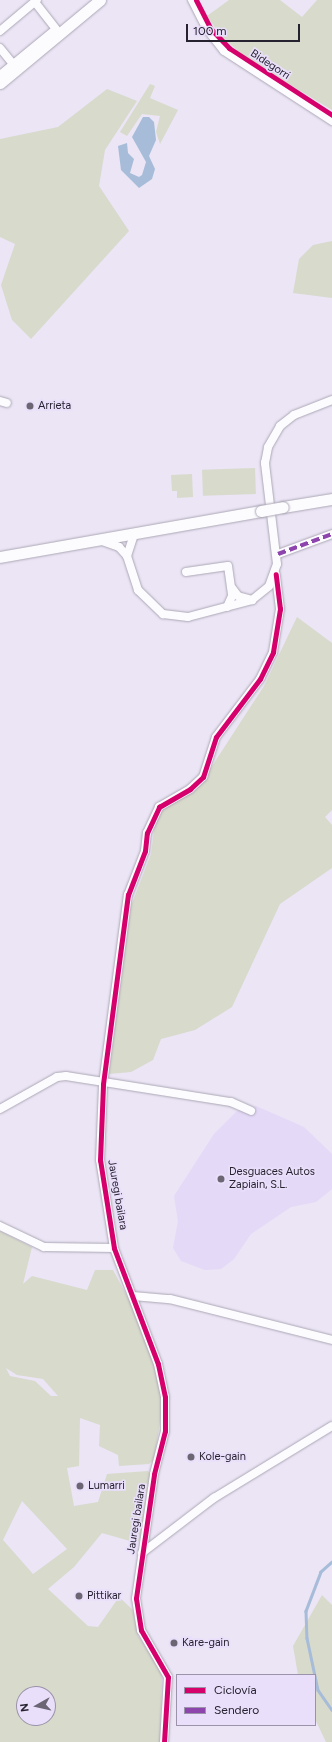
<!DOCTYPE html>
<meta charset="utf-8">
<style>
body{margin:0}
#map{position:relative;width:332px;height:1742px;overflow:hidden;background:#ebe5f5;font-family:Figtree,sans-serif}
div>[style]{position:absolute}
.built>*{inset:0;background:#e4d9f7}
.green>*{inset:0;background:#d8dacc;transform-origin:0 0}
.water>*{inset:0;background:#a6bcd8}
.stream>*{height:2.5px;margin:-1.25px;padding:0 1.25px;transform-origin:1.25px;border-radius:1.25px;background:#a6bcd8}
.roads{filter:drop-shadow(0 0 1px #aca7b5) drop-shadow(0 0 1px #aca7b5)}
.street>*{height:8px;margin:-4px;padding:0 4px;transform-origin:4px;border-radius:4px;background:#fcfbfe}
.secondary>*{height:11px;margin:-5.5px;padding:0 5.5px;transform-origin:5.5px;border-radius:5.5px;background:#fcfbfe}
.bridges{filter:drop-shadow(0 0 1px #aca7b5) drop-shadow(0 0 1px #aca7b5)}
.secondary-bridge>*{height:11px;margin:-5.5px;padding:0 5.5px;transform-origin:5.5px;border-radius:5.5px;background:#fcfbfe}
.quiet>*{height:4px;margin-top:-2px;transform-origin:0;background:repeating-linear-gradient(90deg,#8e44ad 0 8px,transparent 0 12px)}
.cycleway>*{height:5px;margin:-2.5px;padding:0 2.5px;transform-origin:2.5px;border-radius:2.5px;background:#d6006c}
.dots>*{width:11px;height:11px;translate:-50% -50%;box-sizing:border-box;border:2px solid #e9dffb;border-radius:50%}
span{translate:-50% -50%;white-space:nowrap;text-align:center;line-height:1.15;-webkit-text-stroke:3.5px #e9dffb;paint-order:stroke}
.street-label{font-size:11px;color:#27222f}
.poi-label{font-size:11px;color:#27222f}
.left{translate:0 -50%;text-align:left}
.legend{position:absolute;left:176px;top:1674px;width:140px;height:52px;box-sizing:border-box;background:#e9dffb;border:1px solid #9b93a9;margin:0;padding:5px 7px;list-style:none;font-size:12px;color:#27222f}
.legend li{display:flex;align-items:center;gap:8px;height:20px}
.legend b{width:20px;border:1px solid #9b93a9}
.north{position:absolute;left:16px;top:1686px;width:40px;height:40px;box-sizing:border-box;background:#e9dffb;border:1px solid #9b93a9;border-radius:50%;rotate:262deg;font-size:11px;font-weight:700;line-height:16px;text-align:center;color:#27222f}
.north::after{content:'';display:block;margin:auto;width:14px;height:18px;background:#6c6674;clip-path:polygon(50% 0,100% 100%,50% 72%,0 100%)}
.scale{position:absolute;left:186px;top:24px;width:114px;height:18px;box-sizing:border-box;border:2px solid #27222f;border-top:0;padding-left:5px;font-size:12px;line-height:14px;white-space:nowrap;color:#27222f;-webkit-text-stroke:3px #e9dffb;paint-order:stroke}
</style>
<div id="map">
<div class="built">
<i style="clip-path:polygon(256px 1106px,304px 1127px,332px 1154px,332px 1189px,316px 1202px,291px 1207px,251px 1234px,234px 1259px,221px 1269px,205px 1270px,181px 1261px,173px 1248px,178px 1221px,174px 1196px,214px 1134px,237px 1111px)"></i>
</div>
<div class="green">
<i style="clip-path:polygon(229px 0,280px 0,302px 17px,317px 0,332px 0,332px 110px,247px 59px,221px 36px,207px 16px)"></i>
<i style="clip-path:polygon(150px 84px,155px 86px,150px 98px,178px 110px,160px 144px,156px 132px,160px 116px,142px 114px,127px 136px,120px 132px)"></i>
<i style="clip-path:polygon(107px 89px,137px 101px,105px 150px,99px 186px,129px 231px,31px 339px,12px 320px,1px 285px,15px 244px,0 237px,0 139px,58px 127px)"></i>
<i style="clip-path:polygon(332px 241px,332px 298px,293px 293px,299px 259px,313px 245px)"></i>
<i style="left:255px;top:468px;width:26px;height:53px;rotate:88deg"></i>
<i style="clip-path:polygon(192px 474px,193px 497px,177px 498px,177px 491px,172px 491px,171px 475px)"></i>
<i style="clip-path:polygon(297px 617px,332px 643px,332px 810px,325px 817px,332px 825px,332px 868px,280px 904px,232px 1007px,195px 1030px,161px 1039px,153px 1060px,131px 1072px,109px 1074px,131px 906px,151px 854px,155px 822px,161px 809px,205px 777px,264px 686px)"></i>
<i style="clip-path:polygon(evenodd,0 1231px,32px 1247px,23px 1284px,32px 1276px,87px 1290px,95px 1270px,113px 1270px,133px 1307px,152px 1357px,160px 1386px,162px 1410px,154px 1460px,149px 1464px,119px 1466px,118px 1455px,99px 1446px,100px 1425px,80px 1418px,79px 1466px,67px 1468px,74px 1506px,98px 1502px,107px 1474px,148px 1471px,151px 1476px,142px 1536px,137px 1543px,102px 1533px,74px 1567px,48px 1589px,88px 1626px,98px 1627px,119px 1597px,133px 1610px,138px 1636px,162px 1672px,160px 1742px,0 1742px,0 1231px,6px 1368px,17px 1375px,43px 1379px,58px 1396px,51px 1396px,35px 1381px,10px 1376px,6px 1368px,0 1231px,22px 1501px,67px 1549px,33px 1574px,3px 1540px,22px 1501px,0 1231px,24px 1694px,48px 1694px,48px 1718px,24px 1718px,24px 1694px)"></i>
<i style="clip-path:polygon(322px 1595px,332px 1605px,332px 1742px,326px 1742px,315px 1719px,315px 1675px,298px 1675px,293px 1646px)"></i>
</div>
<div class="water">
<i style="clip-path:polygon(143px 117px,149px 117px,154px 122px,156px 140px,149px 156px,155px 169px,152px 179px,139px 188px,121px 170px,118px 146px,127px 143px,128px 153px,134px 159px,130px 173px,139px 177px,142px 175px,146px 162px,132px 137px)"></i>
</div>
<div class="stream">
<i style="left:332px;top:1562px;width:15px;rotate:138deg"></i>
<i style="left:321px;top:1572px;width:42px;rotate:111deg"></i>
<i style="left:306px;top:1611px;width:27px;rotate:88deg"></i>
<i style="left:307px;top:1638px;width:53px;rotate:78.1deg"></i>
<i style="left:318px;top:1690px;width:24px;rotate:55deg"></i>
</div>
<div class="roads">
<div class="street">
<i style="left:192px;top:0;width:31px;rotate:63deg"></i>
<i style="left:206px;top:28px;width:29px;rotate:52deg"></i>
<i style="left:224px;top:51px;width:129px;rotate:32.9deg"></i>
<i style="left:0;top:31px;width:48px;rotate:-40deg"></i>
<i style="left:0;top:48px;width:21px;rotate:51deg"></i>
<i style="left:0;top:75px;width:72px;rotate:-39.4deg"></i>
<i style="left:56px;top:29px;width:34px;rotate:-128deg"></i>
<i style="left:0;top:401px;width:7px;rotate:16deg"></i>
<i style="left:102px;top:541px;width:18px;rotate:19deg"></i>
<i style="left:119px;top:547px;width:12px;rotate:48deg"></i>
<i style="left:127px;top:556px;width:36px;rotate:72deg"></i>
<i style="left:138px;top:590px;width:35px;rotate:44deg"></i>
<i style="left:163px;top:614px;width:25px;rotate:7deg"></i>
<i style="left:188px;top:617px;width:66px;rotate:-14.9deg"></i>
<i style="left:252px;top:600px;width:22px;rotate:-39deg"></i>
<i style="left:269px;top:586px;width:23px;rotate:-70deg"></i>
<i style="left:277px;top:564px;width:102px;rotate:-96.8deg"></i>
<i style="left:265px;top:463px;width:16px;rotate:-79deg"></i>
<i style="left:268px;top:447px;width:24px;rotate:-60deg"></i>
<i style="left:280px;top:426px;width:18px;rotate:-38deg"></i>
<i style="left:294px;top:415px;width:41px;rotate:-21.5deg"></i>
<i style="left:278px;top:554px;width:58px;rotate:-20.3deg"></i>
<i style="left:127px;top:556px;width:22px;rotate:-72deg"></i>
<i style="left:186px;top:572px;width:42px;rotate:-8.1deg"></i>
<i style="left:228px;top:566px;width:30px;rotate:82deg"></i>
<i style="left:232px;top:596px;width:12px;rotate:114deg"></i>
<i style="left:232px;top:588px;width:10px;rotate:53deg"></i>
<i style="left:238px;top:596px;width:15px;rotate:16deg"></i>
<i style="left:0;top:1109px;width:65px;rotate:-29.3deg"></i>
<i style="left:57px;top:1077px;width:9px;rotate:-6deg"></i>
<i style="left:66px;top:1076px;width:167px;rotate:9deg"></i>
<i style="left:231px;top:1102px;width:22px;rotate:24deg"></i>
<i style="left:0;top:1226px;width:49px;rotate:25.5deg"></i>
<i style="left:44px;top:1247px;width:70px;rotate:0.8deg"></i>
<i style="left:133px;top:1296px;width:37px;rotate:5deg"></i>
<i style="left:170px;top:1299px;width:167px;rotate:14.2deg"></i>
<i style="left:142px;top:1553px;width:91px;rotate:-37.4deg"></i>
<i style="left:214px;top:1498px;width:138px;rotate:-31.4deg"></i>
<i style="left:164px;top:1742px;width:65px;rotate:-86.5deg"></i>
<i style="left:168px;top:1677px;width:54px;rotate:-119.9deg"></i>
<i style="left:141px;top:1630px;width:32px;rotate:-99deg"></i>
<i style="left:136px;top:1598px;width:125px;rotate:-81.7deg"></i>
<i style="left:154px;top:1474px;width:44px;rotate:-75.7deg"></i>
<i style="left:165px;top:1431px;width:34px;rotate:-90deg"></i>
<i style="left:165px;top:1397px;width:34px;rotate:-102deg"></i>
<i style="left:158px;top:1364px;width:124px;rotate:-110.8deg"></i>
<i style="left:114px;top:1248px;width:89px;rotate:-99deg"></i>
<i style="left:100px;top:1160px;width:76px;rotate:-87.7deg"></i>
<i style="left:103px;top:1084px;width:191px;rotate:-82.5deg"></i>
<i style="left:128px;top:895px;width:47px;rotate:-68.9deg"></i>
<i style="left:145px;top:851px;width:18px;rotate:-84deg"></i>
<i style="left:147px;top:833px;width:29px;rotate:-65deg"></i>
<i style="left:159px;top:807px;width:36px;rotate:-30deg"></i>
<i style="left:190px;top:789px;width:18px;rotate:-43deg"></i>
<i style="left:203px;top:777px;width:42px;rotate:-72deg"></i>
<i style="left:216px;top:737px;width:73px;rotate:-52.8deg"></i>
<i style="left:260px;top:679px;width:30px;rotate:-64deg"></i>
<i style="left:273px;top:652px;width:44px;rotate:-80.8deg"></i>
<i style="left:280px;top:609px;width:35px;rotate:-97deg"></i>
</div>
<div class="secondary">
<i style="left:0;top:83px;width:130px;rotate:-39.7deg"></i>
<i style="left:283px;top:507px;width:50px;rotate:-9.3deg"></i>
<i style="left:0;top:557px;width:265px;rotate:-10deg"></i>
</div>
</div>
<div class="bridges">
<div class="secondary-bridge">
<i style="left:261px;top:511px;width:22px;rotate:-10deg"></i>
</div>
</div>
<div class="quiet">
<i style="left:278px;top:554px;width:58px;rotate:-20.3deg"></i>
</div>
<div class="cycleway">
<i style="left:196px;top:0;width:31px;rotate:63deg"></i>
<i style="left:210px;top:28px;width:28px;rotate:46deg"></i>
<i style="left:229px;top:48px;width:123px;rotate:33deg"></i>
<i style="left:164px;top:1742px;width:65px;rotate:-86.5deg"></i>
<i style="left:168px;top:1677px;width:54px;rotate:-119.9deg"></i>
<i style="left:141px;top:1630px;width:32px;rotate:-99deg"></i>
<i style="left:136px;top:1598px;width:125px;rotate:-81.7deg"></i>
<i style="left:154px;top:1474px;width:44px;rotate:-75.7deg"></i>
<i style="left:165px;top:1431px;width:34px;rotate:-90deg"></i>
<i style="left:165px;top:1397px;width:34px;rotate:-102deg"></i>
<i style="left:158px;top:1364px;width:124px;rotate:-110.8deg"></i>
<i style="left:114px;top:1248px;width:89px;rotate:-99deg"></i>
<i style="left:100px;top:1160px;width:76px;rotate:-87.7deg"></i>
<i style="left:103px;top:1084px;width:191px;rotate:-82.5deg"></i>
<i style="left:128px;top:895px;width:47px;rotate:-68.9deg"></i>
<i style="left:145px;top:851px;width:18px;rotate:-84deg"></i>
<i style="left:147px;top:833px;width:29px;rotate:-65deg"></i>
<i style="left:159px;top:807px;width:36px;rotate:-30deg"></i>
<i style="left:190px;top:789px;width:18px;rotate:-43deg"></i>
<i style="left:203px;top:777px;width:42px;rotate:-72deg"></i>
<i style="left:216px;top:737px;width:73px;rotate:-52.8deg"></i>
<i style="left:260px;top:679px;width:30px;rotate:-64deg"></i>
<i style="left:273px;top:652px;width:44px;rotate:-80.8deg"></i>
<i style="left:280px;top:609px;width:35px;rotate:-97deg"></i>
</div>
<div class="dots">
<i style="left:30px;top:406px;background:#6c6674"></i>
<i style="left:221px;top:1179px;background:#6c6674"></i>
<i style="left:191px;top:1457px;background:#6c6674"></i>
<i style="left:80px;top:1486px;background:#6c6674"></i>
<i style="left:79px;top:1596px;background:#6c6674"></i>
<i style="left:174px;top:1643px;background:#6c6674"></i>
</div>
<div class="street-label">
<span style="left:270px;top:65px;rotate:33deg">Bidegorri</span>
<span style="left:117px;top:1195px;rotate:80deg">Jauregi bailara</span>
<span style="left:137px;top:1519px;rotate:-81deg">Jauregi bailara</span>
</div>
<div class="poi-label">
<span class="left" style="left:38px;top:406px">Arrieta</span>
<span class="left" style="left:229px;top:1179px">Desguaces Autos<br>Zapiain, S.L.</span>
<span class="left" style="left:199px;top:1457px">Kole-gain</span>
<span class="left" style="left:88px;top:1486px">Lumarri</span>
<span class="left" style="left:87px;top:1596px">Pittikar</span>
<span class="left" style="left:182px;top:1643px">Kare-gain</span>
</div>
<ul class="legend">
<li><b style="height:5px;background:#d6006c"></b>Ciclovía</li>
<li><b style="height:5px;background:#8e44ad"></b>Sendero</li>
</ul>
<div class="north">N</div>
<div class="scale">100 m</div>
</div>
